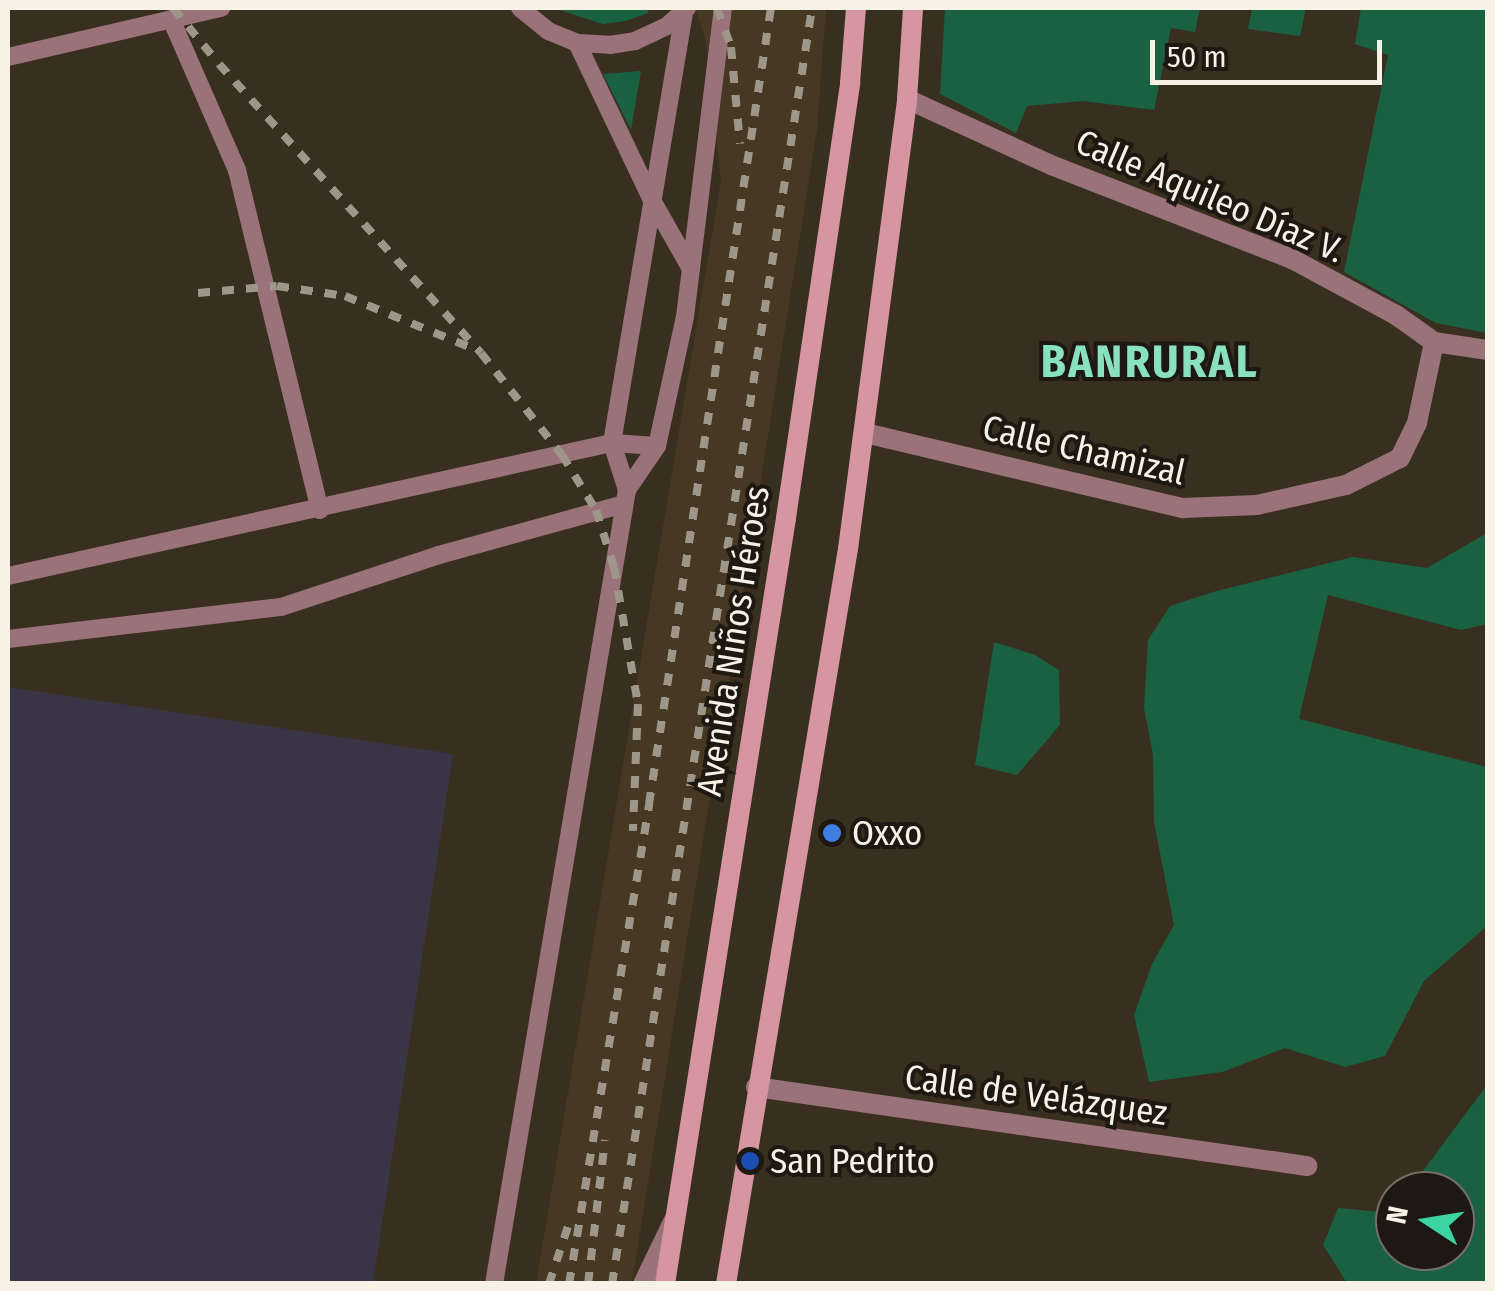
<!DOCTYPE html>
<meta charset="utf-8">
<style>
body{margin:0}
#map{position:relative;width:1495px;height:1291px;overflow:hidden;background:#392f1f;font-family:"Fira Sans Condensed",sans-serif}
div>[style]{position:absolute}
.built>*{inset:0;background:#463822}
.industrial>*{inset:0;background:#3a3546}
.green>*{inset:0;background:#1a6142}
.service>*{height:18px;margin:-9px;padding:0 9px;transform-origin:9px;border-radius:9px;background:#9a7279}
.minor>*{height:20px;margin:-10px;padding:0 10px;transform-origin:10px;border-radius:10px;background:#9a7279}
.secondary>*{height:20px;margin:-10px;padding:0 10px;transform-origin:10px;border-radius:10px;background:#d596a2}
.rail>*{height:8px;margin-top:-4px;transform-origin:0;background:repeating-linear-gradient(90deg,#9e9789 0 12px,transparent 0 24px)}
.dots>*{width:28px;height:28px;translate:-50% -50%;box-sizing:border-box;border:5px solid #1d1811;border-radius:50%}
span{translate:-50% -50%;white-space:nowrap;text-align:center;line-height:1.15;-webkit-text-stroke:8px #1d1811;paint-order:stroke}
.street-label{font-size:35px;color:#f7f1e6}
.poi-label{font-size:35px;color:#f7f1e6}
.left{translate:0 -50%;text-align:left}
.district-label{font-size:45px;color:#89e1be;font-weight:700;letter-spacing:2.5px}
.frame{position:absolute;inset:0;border:10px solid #f7f1e6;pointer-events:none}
.north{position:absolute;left:1375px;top:1171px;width:100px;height:100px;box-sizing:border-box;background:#1d1811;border:2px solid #746f66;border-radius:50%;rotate:282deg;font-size:28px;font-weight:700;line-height:40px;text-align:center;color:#f7f1e6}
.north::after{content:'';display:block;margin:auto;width:35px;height:45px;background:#3dd4a3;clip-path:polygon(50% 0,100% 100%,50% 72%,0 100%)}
.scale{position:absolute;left:1150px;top:40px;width:232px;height:45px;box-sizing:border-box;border:5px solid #f7f1e6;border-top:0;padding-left:12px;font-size:30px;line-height:35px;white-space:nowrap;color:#f7f1e6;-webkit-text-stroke:8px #1d1811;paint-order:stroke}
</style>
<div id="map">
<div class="built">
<i style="clip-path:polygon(695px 8px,826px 8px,817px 130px,632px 1283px,536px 1284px,721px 180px,706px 42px)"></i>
</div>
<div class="industrial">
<i style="clip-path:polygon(8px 687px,453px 754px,373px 1283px,8px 1283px)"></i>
</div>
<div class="green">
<i style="clip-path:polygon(553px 8px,649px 8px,648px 13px,626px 21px,603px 24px)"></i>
<i style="clip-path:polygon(945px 8px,1200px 8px,1195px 32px,1171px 28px,1154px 110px,1083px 101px,1027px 106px,1016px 133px,940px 94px)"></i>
<i style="clip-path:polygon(1252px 8px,1306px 8px,1300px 36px,1248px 29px)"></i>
<i style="clip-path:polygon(1361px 8px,1487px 8px,1487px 333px,1436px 323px,1344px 272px,1388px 55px,1355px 44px)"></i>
<i style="clip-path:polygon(641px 71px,631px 130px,603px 74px)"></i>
<i style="clip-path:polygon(1487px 533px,1487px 624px,1461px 630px,1328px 595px,1299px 719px,1487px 767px,1487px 926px,1424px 981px,1385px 1056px,1345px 1067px,1285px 1048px,1222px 1072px,1149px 1082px,1134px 1015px,1152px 964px,1174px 925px,1154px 822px,1153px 755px,1144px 708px,1148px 640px,1170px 606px,1213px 592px,1353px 557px,1427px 568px)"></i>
<i style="clip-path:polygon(994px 642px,1035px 655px,1059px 670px,1060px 725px,1017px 775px,975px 765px)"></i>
<i style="clip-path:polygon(1487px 1085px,1487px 1283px,1347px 1283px,1323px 1245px,1338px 1208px,1392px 1213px,1395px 1209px,1395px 1251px,1455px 1251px,1455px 1191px,1408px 1191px)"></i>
</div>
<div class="service">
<i style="left:520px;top:8px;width:36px;rotate:39deg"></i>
<i style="left:548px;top:31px;width:31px;rotate:22deg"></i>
<i style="left:577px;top:43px;width:33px;rotate:3deg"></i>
<i style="left:610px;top:45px;width:25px;rotate:-9deg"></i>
<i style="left:635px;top:41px;width:35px;rotate:-25deg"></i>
<i style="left:667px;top:26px;width:27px;rotate:-42deg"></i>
<i style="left:171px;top:19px;width:165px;rotate:66.4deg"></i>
<i style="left:237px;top:170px;width:350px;rotate:76.3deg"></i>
<i style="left:577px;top:43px;width:176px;rotate:64.5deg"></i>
<i style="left:653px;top:202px;width:77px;rotate:60.4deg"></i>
<i style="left:8px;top:57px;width:219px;rotate:-13deg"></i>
<i style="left:627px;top:490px;width:49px;rotate:-107.7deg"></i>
<i style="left:612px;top:443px;width:441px;rotate:-80.5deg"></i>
<i style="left:8px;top:576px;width:618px;rotate:-12.42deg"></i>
<i style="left:612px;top:443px;width:45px;rotate:3.8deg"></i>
<i style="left:8px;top:639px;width:275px;rotate:-6.7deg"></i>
<i style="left:281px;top:607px;width:166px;rotate:-18.2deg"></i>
<i style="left:439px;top:555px;width:192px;rotate:-15.4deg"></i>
<i style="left:494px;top:1284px;width:805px;rotate:-80.49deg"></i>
<i style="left:627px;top:490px;width:53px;rotate:-55.7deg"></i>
<i style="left:657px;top:446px;width:132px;rotate:-77.8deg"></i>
<i style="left:685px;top:317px;width:311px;rotate:-83deg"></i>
</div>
<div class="minor">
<i style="left:907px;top:99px;width:158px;rotate:24.6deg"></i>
<i style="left:1051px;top:165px;width:259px;rotate:21.3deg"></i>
<i style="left:1292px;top:259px;width:118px;rotate:28.3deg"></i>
<i style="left:1396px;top:315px;width:47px;rotate:35.4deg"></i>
<i style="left:1434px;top:342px;width:55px;rotate:8.4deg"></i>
<i style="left:865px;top:433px;width:327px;rotate:13.3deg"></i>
<i style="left:1183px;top:508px;width:74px;rotate:-2.3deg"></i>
<i style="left:1257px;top:505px;width:91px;rotate:-12.7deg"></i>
<i style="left:1346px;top:485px;width:60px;rotate:-26.6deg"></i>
<i style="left:1400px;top:458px;width:39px;rotate:-64deg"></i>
<i style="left:1417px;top:423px;width:83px;rotate:-78.1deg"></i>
<i style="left:756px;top:1087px;width:557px;rotate:8.16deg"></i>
<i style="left:643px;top:1284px;width:71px;rotate:-64.2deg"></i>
</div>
<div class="secondary">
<i style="left:665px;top:1284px;width:775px;rotate:-81.02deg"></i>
<i style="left:786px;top:518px;width:440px;rotate:-81.6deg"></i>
<i style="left:850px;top:83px;width:75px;rotate:-85.4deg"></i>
<i style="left:726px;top:1284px;width:745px;rotate:-80.58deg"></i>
<i style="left:848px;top:549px;width:454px;rotate:-82.5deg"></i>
<i style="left:907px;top:99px;width:91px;rotate:-86.2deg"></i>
</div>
<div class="rail">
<i style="left:173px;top:8px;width:72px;rotate:50.6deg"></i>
<i style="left:219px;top:64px;width:390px;rotate:47.8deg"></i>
<i style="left:481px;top:353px;width:130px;rotate:51.5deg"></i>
<i style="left:562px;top:455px;width:65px;rotate:58.3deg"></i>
<i style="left:596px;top:510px;width:60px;rotate:72.5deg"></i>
<i style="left:614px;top:567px;width:139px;rotate:80.1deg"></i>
<i style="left:638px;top:704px;width:127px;rotate:92.3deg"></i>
<i style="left:717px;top:8px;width:41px;rotate:70.3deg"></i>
<i style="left:731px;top:47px;width:97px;rotate:84.7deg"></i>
<i style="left:198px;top:293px;width:79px;rotate:-5.1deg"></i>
<i style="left:277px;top:286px;width:69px;rotate:8.4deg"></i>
<i style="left:345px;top:296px;width:137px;rotate:22.3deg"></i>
<i style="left:549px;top:1284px;width:64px;rotate:-71.8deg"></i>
<i style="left:569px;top:1284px;width:487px;rotate:-80.5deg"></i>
<i style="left:649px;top:804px;width:805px;rotate:-81.29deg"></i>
<i style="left:588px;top:1284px;width:145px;rotate:-83.3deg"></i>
<i style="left:612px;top:1284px;width:1292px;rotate:-81.09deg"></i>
</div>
<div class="dots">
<i style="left:832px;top:833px;background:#3f7fe0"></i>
<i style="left:750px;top:1161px;background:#1a4fb4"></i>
</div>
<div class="street-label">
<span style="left:1210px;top:196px;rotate:23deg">Calle Aquileo Díaz V.</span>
<span style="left:1084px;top:450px;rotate:13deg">Calle Chamizal</span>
<span style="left:733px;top:641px;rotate:-81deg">Avenida Niños Héroes</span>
<span style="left:1036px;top:1095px;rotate:8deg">Calle de Velázquez</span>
</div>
<div class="poi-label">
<span class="left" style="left:852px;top:833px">Oxxo</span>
<span class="left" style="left:770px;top:1161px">San Pedrito</span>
</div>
<div class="district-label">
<span style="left:1150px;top:363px">BANRURAL</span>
</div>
<div class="frame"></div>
<div class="north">N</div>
<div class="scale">50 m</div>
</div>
